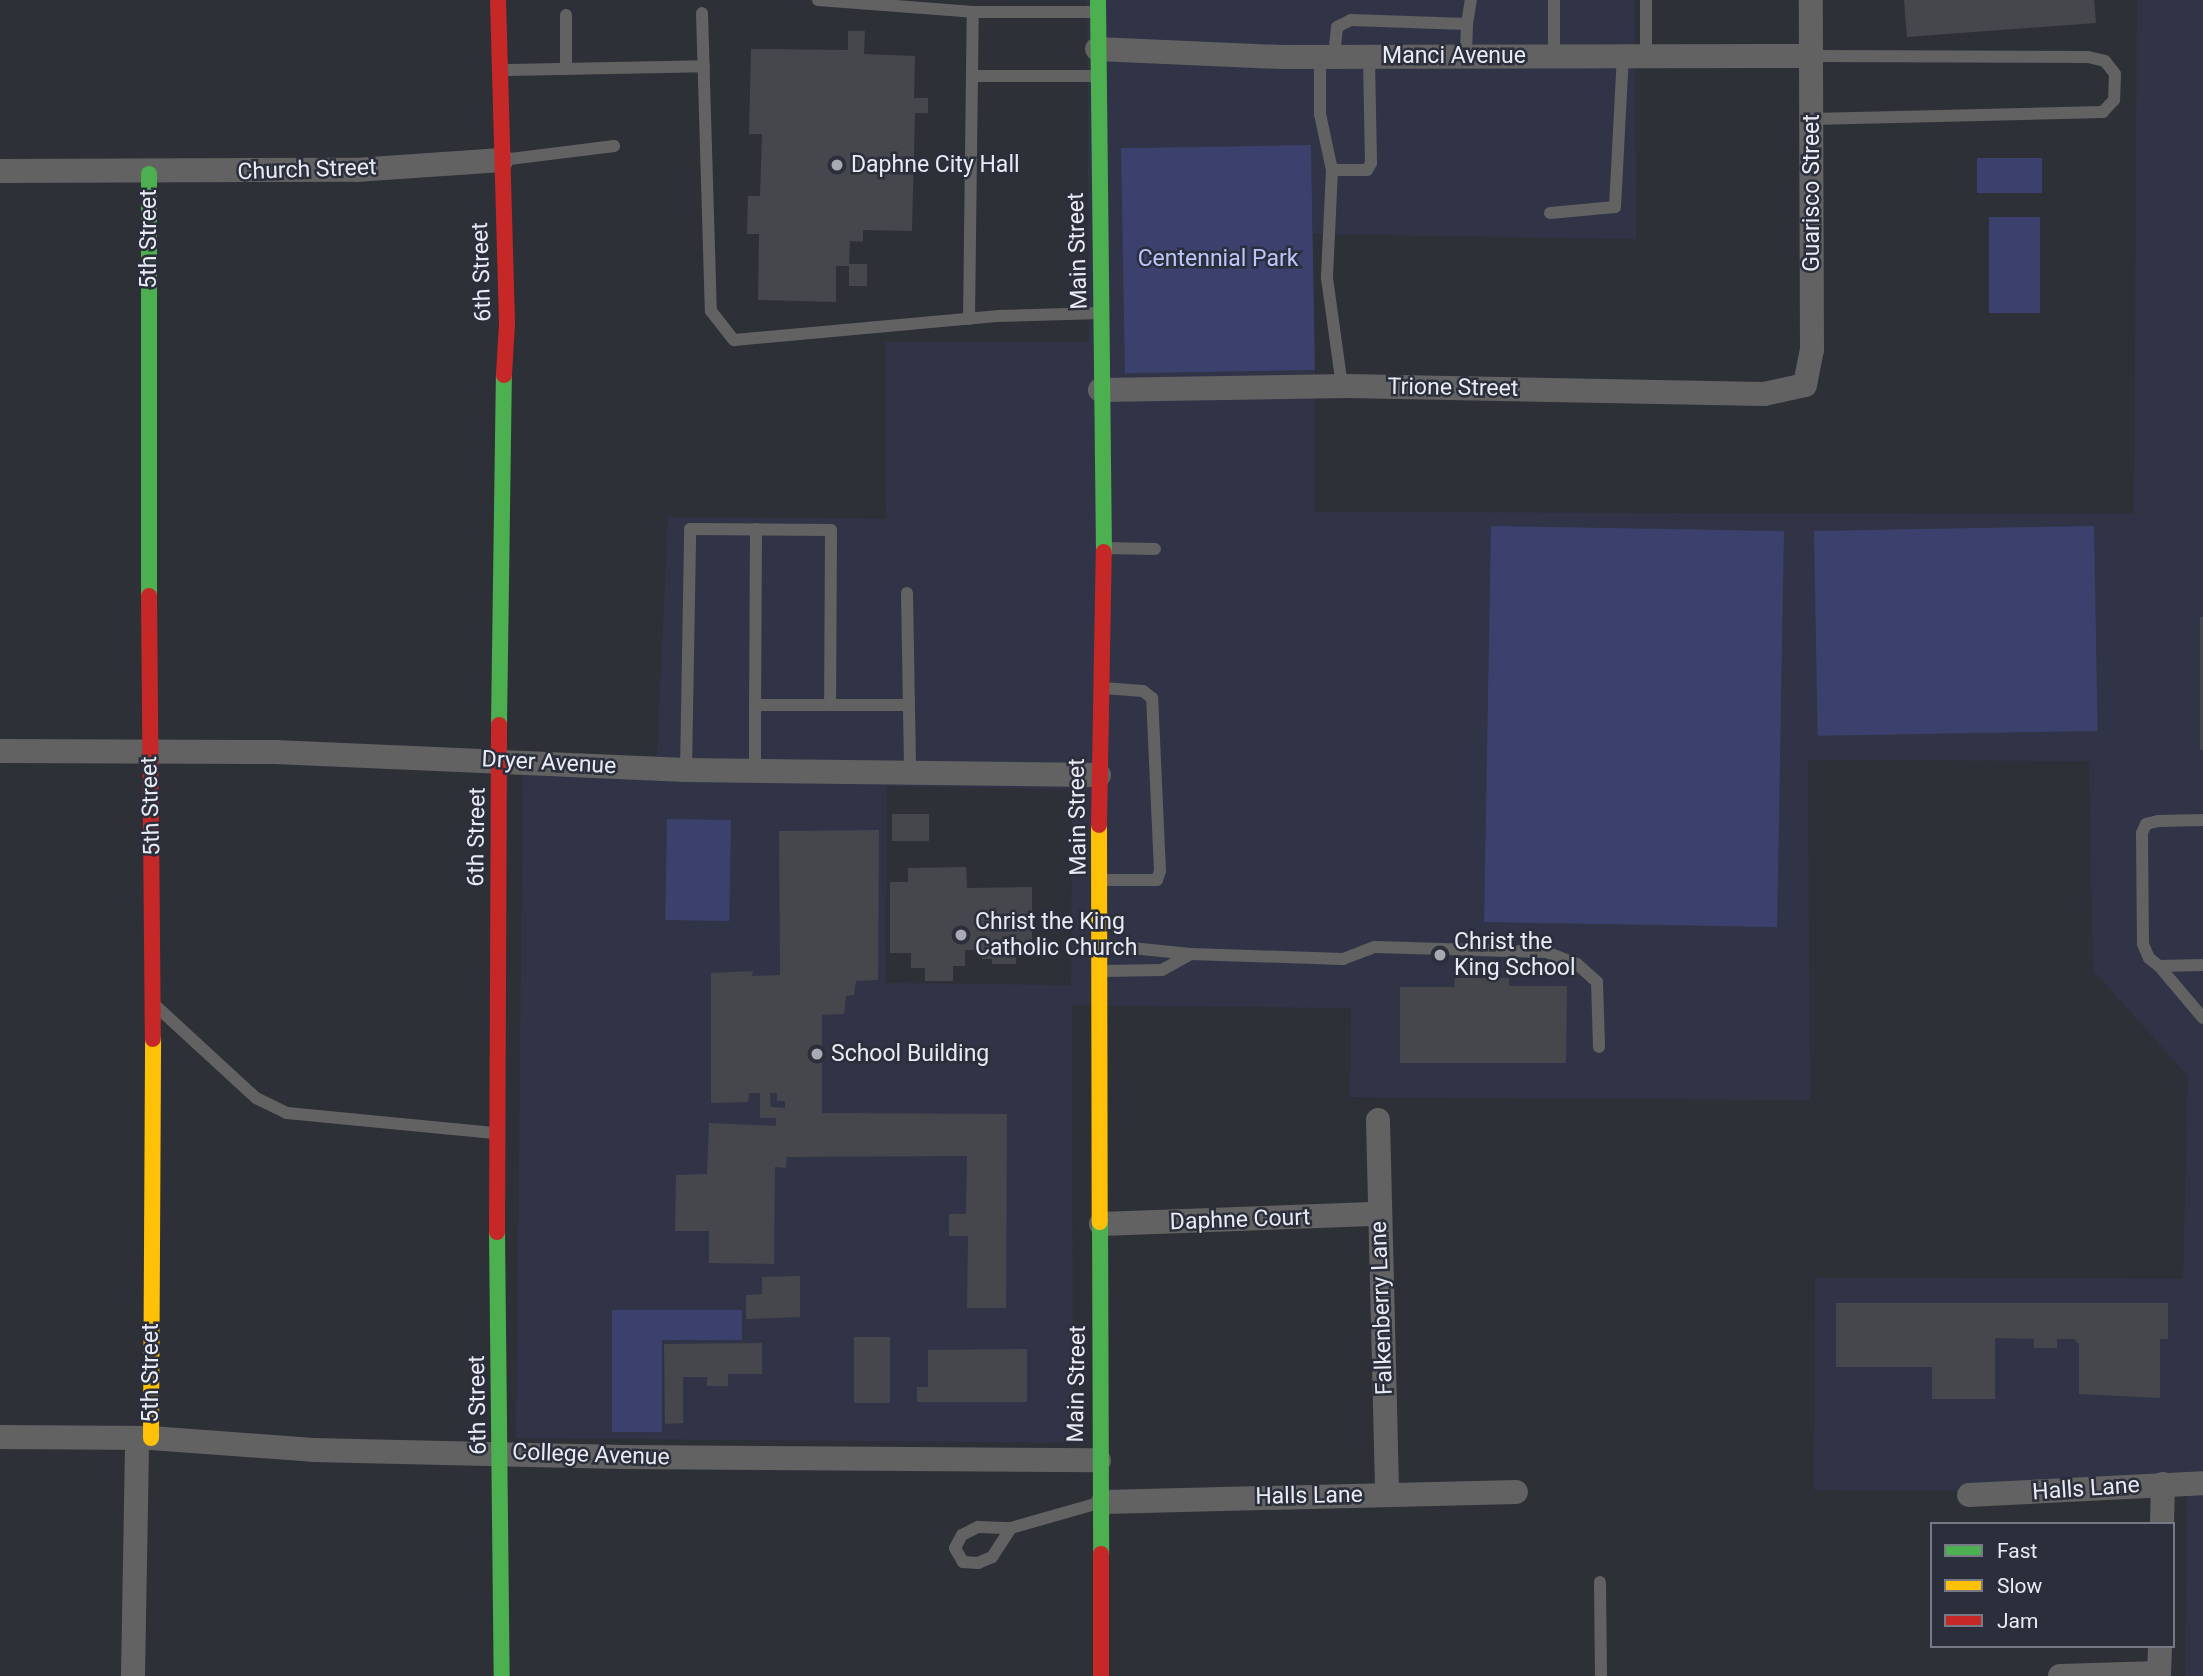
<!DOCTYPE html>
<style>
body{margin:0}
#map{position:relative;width:2203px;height:1676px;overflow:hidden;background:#2e3038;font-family:Roboto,sans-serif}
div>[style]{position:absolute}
.built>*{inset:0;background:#313446}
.green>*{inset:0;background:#3b416c;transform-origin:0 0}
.building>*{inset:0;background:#45474c;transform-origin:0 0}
.lane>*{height:12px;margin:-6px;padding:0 6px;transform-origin:6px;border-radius:6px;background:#626262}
.street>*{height:24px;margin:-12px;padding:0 12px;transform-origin:12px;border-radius:12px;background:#626262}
.fast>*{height:16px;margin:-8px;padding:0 8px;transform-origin:8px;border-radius:8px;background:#4caf50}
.slow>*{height:16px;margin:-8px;padding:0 8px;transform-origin:8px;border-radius:8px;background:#ffc107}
.jam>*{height:16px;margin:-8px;padding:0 8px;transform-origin:8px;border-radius:8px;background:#c62828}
.dots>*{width:19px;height:19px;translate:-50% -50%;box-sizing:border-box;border:4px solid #2b2e3b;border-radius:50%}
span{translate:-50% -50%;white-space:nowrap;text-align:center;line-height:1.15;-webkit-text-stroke:5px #2b2e3b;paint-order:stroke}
.street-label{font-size:23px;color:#e9ebf4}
.poi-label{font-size:23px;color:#e9ebf4}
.left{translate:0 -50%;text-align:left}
.park-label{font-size:23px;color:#bbc6ff}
.legend{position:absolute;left:1930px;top:1522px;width:245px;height:126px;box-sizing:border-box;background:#2b2e3b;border:2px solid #777a85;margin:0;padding:9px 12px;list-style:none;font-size:21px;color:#e9ebf4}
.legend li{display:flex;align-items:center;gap:14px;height:35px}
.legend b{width:35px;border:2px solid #777a85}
</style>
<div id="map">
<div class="built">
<i style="clip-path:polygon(evenodd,921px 0,1635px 0,1636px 239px,1313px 234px,1311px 145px,1125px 372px,1315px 370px,1315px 512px,2134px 514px,2137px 0,2203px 0,2203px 1676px,2185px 1676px,2187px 1492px,1814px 1490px,1815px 1278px,2183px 1279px,2188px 1076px,2093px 970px,2089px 761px,1808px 760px,1810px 1100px,1350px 1097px,1351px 1008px,1072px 1005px,1073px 1443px,516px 1438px,523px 775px,656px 778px,668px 517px,886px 519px,885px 342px,1089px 342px,1087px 1px,921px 0,887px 786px,1072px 789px,1071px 985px,886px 983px,887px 786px)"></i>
</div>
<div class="green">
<i style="left:1311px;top:145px;width:225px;height:190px;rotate:89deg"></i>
<i style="left:1977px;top:158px;width:65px;height:35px"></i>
<i style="left:1989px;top:217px;width:51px;height:96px"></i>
<i style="left:1491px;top:526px;width:293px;height:396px;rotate:1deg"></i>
<i style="left:2094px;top:526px;width:205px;height:280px;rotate:89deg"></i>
<i style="left:667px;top:819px;width:64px;height:101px;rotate:1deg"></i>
<i style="clip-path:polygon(612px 1310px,742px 1310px,742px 1340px,662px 1340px,662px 1432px,612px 1432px)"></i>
</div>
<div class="building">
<i style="clip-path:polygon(1904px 0,2094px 0,2096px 23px,1907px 37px)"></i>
<i style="clip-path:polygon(848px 31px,865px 31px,864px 54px,915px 56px,914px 98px,928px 98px,928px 113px,915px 113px,912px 231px,863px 230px,863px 242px,850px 241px,849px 266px,836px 266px,836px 302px,758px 300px,759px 234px,747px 234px,748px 196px,760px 196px,762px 134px,749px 134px,751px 49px,848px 50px)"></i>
<i style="left:849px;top:264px;width:18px;height:22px"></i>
<i style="left:2200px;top:617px;width:3px;height:133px"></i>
<i style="left:892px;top:814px;width:37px;height:27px"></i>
<i style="clip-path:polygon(evenodd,879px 830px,878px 980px,856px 981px,854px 995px,846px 996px,844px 1014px,822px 1015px,822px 1113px,1007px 1114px,1006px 1308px,967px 1308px,968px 1236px,949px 1236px,949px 1214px,966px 1214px,967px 1156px,787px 1157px,786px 1168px,775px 1167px,774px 1264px,709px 1263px,709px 1231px,675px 1231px,676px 1175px,707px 1174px,709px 1123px,776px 1126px,776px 1118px,760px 1118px,760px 1093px,749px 1093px,748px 1102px,711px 1103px,711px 973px,753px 971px,752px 976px,780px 975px,779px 831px,879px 830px,770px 1093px,777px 1093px,777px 1101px,785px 1101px,785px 1108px,771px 1107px,770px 1093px)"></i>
<i style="clip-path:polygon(966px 867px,967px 888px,1032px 887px,1032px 950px,1016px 951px,1016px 964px,992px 964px,992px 959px,982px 959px,982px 950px,965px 950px,965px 966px,953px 966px,953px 981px,925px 981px,925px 968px,911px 968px,911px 953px,890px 953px,890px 882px,908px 882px,908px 868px)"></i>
<i style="clip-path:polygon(1455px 978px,1509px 978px,1509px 986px,1567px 986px,1566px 1063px,1400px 1063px,1400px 987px,1454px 987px)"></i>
<i style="clip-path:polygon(800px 1276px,800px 1317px,746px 1319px,746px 1295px,762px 1294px,762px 1277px)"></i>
<i style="clip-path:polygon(1836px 1303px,2168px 1303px,2168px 1339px,2160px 1339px,2160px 1398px,2079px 1394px,2079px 1344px,2074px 1339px,2057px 1339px,2057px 1348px,2034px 1348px,2034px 1339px,1995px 1338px,1995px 1399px,1932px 1399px,1932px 1367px,1836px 1367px)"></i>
<i style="left:854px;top:1337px;width:36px;height:66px"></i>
<i style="clip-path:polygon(762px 1343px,762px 1374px,728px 1374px,728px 1386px,707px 1386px,707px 1377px,683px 1377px,683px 1423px,665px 1424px,664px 1344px)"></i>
<i style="clip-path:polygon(1027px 1349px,1027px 1402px,917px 1402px,917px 1387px,928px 1387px,928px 1350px)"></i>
</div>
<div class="lane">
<i style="left:818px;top:0;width:155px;rotate:4.4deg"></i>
<i style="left:973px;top:12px;width:124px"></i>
<i style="left:1646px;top:0;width:56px;rotate:90deg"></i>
<i style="left:702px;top:13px;width:298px;rotate:88.3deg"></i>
<i style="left:711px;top:311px;width:37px;rotate:52deg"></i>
<i style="left:734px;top:340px;width:266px;rotate:-5.2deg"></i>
<i style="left:999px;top:316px;width:102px;rotate:-1.7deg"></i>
<i style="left:566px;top:15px;width:54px;rotate:90deg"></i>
<i style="left:1467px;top:24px;width:24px;rotate:-81deg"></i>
<i style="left:1320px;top:56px;width:58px;rotate:90deg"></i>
<i style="left:1320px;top:114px;width:57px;rotate:77.9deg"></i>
<i style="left:1332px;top:170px;width:108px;rotate:92.7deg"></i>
<i style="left:1327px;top:278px;width:109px;rotate:82.1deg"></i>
<i style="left:1334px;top:56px;width:29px;rotate:-84deg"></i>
<i style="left:1337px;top:27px;width:16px;rotate:-27deg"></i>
<i style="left:1351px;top:20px;width:116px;rotate:2deg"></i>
<i style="left:1467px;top:24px;width:32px;rotate:92deg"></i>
<i style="left:1554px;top:56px;width:56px;rotate:-90deg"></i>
<i style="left:1810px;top:56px;width:278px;rotate:0.2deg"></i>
<i style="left:2088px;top:57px;width:17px;rotate:13deg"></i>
<i style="left:2105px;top:61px;width:16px;rotate:52deg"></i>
<i style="left:2115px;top:74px;width:26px;rotate:92deg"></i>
<i style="left:2114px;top:100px;width:16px;rotate:133deg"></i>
<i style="left:2103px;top:112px;width:291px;rotate:178.6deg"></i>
<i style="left:503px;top:70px;width:201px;rotate:-1.1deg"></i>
<i style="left:973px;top:76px;width:124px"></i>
<i style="left:502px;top:160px;width:113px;rotate:-7.1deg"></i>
<i style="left:1332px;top:170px;width:35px"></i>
<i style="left:1367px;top:170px;width:8px;rotate:-60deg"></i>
<i style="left:1371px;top:163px;width:107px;rotate:-91.1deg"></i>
<i style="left:1550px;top:213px;width:65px;rotate:-5.3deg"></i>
<i style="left:1615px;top:207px;width:151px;rotate:-87deg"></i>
<i style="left:969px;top:319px;width:307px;rotate:-89.3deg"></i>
<i style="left:756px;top:529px;width:176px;rotate:90.3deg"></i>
<i style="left:755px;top:705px;width:151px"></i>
<i style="left:1104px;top:548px;width:51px;rotate:1.1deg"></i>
<i style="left:907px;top:593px;width:180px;rotate:89deg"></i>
<i style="left:755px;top:705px;width:66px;rotate:90deg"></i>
<i style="left:686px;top:770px;width:241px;rotate:-89deg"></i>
<i style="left:690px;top:529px;width:141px;rotate:0.4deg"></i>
<i style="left:831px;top:530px;width:175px;rotate:90.3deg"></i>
<i style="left:2203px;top:820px;width:45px;rotate:178.7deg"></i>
<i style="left:2158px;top:821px;width:12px;rotate:166deg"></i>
<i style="left:2146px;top:824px;width:10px;rotate:114deg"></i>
<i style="left:2142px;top:833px;width:111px;rotate:89.5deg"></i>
<i style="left:2143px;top:944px;width:15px;rotate:67deg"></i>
<i style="left:2149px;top:958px;width:13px;rotate:39deg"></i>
<i style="left:2159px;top:966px;width:44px;rotate:-1.3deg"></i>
<i style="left:1102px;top:880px;width:55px"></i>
<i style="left:1157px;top:880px;width:9px;rotate:-72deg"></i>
<i style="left:1160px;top:871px;width:173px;rotate:-92.6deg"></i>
<i style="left:1152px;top:698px;width:11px;rotate:-142deg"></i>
<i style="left:1143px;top:691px;width:40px;rotate:-175.7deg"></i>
<i style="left:1102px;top:945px;width:89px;rotate:5.8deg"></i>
<i style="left:1191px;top:954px;width:152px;rotate:1.9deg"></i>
<i style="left:1343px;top:959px;width:34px;rotate:-21deg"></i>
<i style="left:1375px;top:947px;width:171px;rotate:1.7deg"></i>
<i style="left:1546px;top:952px;width:33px;rotate:21deg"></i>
<i style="left:1577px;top:964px;width:27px;rotate:42deg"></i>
<i style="left:1597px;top:982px;width:65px;rotate:88.2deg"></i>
<i style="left:2159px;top:966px;width:68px;rotate:49.8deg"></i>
<i style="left:1102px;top:971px;width:60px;rotate:-1deg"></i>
<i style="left:1162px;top:970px;width:33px;rotate:-29deg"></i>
<i style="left:157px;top:1007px;width:134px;rotate:42.6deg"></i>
<i style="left:256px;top:1098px;width:34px;rotate:26deg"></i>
<i style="left:287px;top:1113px;width:208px;rotate:5.5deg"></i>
<i style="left:1011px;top:1528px;width:35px;rotate:123deg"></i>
<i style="left:992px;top:1557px;width:15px;rotate:157deg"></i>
<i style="left:978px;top:1563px;width:15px;rotate:-176deg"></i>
<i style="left:963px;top:1562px;width:16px;rotate:-120deg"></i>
<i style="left:955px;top:1548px;width:15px;rotate:-62deg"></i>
<i style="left:962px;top:1535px;width:18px;rotate:-27deg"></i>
<i style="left:978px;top:1527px;width:33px;rotate:2deg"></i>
<i style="left:1011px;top:1528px;width:91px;rotate:-15.9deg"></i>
<i style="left:1600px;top:1582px;width:94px;rotate:89.4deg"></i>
</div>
<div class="street">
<i style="left:1097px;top:49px;width:186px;rotate:2.5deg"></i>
<i style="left:1283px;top:57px;width:527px;rotate:-0.11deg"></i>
<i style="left:0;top:171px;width:356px;rotate:-0.2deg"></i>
<i style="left:356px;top:170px;width:146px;rotate:-3.9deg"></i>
<i style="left:1100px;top:390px;width:247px;rotate:-0.9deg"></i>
<i style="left:1347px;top:386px;width:417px;rotate:1.1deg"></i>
<i style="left:1764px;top:394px;width:42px;rotate:-12.4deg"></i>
<i style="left:1805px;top:385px;width:36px;rotate:-79deg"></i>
<i style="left:1812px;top:350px;width:350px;rotate:-90.2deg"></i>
<i style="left:0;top:751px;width:275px;rotate:0.2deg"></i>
<i style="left:275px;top:752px;width:411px;rotate:2.5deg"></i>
<i style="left:686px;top:770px;width:413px;rotate:0.7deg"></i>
<i style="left:1378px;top:1120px;width:375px;rotate:88.6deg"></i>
<i style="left:1101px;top:1224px;width:278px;rotate:-2.1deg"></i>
<i style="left:0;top:1437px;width:151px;rotate:0.4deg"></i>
<i style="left:151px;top:1438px;width:162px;rotate:4.2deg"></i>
<i style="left:313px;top:1450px;width:311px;rotate:1.3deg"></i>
<i style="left:624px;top:1457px;width:475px;rotate:0.4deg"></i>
<i style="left:1969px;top:1495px;width:234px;rotate:-2.9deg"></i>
<i style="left:1103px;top:1502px;width:413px;rotate:-1.4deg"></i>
<i style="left:2162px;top:1524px;width:40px;rotate:-88.6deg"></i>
<i style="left:133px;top:1676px;width:238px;rotate:-89deg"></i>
<i style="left:2060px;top:1676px;width:99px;rotate:-1.7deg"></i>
<i style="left:2159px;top:1676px;width:30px;rotate:-88deg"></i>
</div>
<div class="fast">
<i style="left:1098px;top:0;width:552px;rotate:89.38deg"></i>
<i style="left:149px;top:174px;width:422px;rotate:90deg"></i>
<i style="left:499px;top:725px;width:350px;rotate:-89.2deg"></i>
<i style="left:1100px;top:1222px;width:332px;rotate:89.8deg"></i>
<i style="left:497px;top:1232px;width:444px;rotate:89.4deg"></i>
</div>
<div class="slow">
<i style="left:1099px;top:825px;width:397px;rotate:89.9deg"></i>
<i style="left:151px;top:1438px;width:399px;rotate:-89.7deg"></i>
</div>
<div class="jam">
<i style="left:498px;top:0;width:324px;rotate:88.4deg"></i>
<i style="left:507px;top:324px;width:51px;rotate:93.4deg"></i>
<i style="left:149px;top:596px;width:443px;rotate:89.5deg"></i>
<i style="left:1099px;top:825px;width:273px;rotate:-89deg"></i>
<i style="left:497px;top:1232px;width:507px;rotate:-89.77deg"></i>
<i style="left:1101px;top:1554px;width:122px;rotate:90deg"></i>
</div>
<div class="dots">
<i style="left:837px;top:165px;background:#a8aab2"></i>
<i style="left:961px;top:935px;background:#a8aab2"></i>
<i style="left:1440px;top:955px;background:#a8aab2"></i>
<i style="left:817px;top:1054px;background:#a8aab2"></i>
</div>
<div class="street-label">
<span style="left:1454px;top:56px">Manci Avenue</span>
<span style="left:307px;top:170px;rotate:-2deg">Church Street</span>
<span style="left:1812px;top:193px;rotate:-90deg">Guarisco Street</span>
<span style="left:149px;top:239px;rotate:-90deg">5th Street</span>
<span style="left:1078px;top:251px;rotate:-92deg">Main Street</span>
<span style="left:482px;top:272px;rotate:-92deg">6th Street</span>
<span style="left:1453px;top:388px;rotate:1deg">Trione Street</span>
<span style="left:549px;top:763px;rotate:3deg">Dryer Avenue</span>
<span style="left:151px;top:806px;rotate:-92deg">5th Street</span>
<span style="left:1078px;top:817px;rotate:-91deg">Main Street</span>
<span style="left:477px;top:837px;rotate:-89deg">6th Street</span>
<span style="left:1240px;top:1220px;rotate:-2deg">Daphne Court</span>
<span style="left:1382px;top:1308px;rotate:-92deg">Falkenberry Lane</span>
<span style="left:151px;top:1373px;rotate:-90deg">5th Street</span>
<span style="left:1077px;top:1384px;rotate:-89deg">Main Street</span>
<span style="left:478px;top:1405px;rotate:-91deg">6th Street</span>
<span style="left:591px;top:1455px;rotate:2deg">College Avenue</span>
<span style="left:2086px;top:1489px;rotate:-4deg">Halls Lane</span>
<span style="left:1309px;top:1496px;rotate:-1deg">Halls Lane</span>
</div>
<div class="poi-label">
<span class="left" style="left:851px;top:165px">Daphne City Hall</span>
<span class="left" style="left:975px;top:935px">Christ the King<br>Catholic Church</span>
<span class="left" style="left:1454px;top:955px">Christ the<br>King School</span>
<span class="left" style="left:831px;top:1054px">School Building</span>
</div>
<div class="park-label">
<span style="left:1218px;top:259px">Centennial Park</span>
</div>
<ul class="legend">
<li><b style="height:9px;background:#4caf50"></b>Fast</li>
<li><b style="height:9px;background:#ffc107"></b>Slow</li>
<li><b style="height:9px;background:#c62828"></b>Jam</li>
</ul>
</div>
